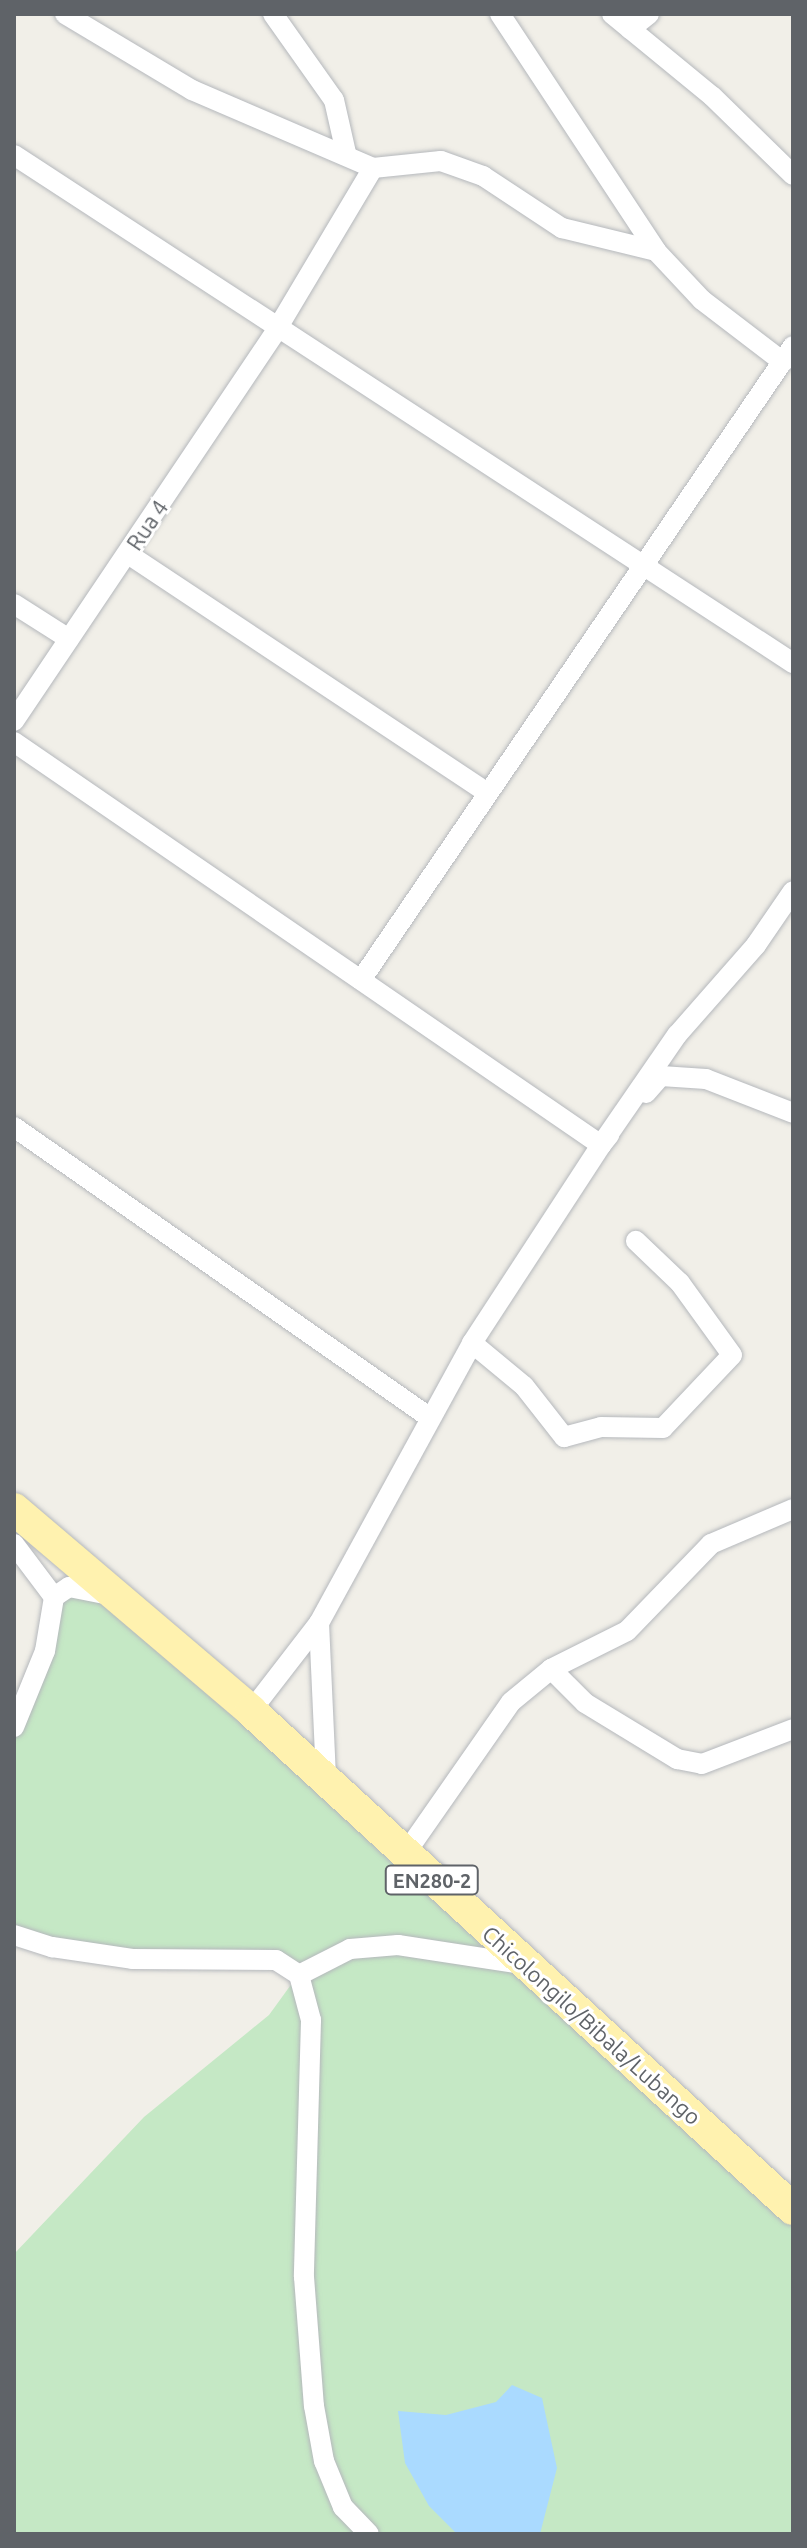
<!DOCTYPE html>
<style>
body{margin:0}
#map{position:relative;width:807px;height:2548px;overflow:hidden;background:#f1efe8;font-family:Ubuntu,sans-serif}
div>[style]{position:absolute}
.green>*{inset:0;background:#c5e8c5}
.water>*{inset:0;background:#aadaff}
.roads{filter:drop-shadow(0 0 2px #b5b8bc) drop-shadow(0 0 2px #b5b8bc)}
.street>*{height:20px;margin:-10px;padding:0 10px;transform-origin:10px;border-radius:10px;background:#fff}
.primary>*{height:32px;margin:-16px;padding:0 16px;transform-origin:16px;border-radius:16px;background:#fff2af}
span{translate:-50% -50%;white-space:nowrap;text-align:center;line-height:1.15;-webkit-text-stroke:6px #fff;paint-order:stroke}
.shield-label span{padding:2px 6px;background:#fff;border:2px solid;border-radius:6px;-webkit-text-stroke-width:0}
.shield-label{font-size:20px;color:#5f6368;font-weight:700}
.street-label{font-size:22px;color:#5f6368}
.frame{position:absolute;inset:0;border:16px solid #5f6368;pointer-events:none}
</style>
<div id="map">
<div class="green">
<i style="clip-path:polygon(89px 1587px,793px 2209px,793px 2534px,14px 2534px,14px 2254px,144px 2117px,269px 2015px,298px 1975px,276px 1960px,185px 1959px,14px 1935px,14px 1727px,54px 1597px)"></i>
</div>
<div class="water">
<i style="clip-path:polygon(512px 2385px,542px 2398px,557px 2468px,540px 2534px,457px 2534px,429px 2506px,405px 2463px,398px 2411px,446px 2415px,496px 2402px)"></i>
</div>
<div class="roads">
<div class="street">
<i style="left:65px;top:14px;width:148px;rotate:30.9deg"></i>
<i style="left:192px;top:90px;width:197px;rotate:23.3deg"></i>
<i style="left:373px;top:168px;width:68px;rotate:-5.9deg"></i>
<i style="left:441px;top:161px;width:45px;rotate:19.7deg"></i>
<i style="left:483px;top:176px;width:95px;rotate:33.4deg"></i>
<i style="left:562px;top:228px;width:97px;rotate:13.7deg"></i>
<i style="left:656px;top:251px;width:67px;rotate:46.8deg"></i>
<i style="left:702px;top:300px;width:102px;rotate:37.4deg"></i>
<i style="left:273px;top:14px;width:105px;rotate:54.7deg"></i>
<i style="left:334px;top:100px;width:54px;rotate:77.2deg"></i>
<i style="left:500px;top:14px;width:284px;rotate:56.6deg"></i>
<i style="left:612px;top:14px;width:129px;rotate:39.4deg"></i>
<i style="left:712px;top:96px;width:113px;rotate:44.3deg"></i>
<i style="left:630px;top:29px;width:24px;rotate:-38deg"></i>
<i style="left:14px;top:155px;width:930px;rotate:33.11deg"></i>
<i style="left:128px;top:554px;width:430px;rotate:33.6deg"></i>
<i style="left:14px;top:604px;width:65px;rotate:32.5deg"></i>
<i style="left:14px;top:721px;width:472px;rotate:-56.1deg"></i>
<i style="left:277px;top:329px;width:187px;rotate:-59.2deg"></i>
<i style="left:14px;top:742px;width:712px;rotate:34.47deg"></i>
<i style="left:601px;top:1145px;width:13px;rotate:-51deg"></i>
<i style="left:361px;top:980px;width:767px;rotate:-55.73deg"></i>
<i style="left:646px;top:1093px;width:23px;rotate:-49deg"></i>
<i style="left:661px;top:1076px;width:45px;rotate:3.8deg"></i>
<i style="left:706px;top:1079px;width:93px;rotate:21.3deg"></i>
<i style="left:14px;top:1127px;width:506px;rotate:34.95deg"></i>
<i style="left:472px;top:1343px;width:67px;rotate:39.6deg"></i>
<i style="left:524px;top:1386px;width:65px;rotate:51.9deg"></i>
<i style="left:564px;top:1437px;width:38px;rotate:-15deg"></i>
<i style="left:601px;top:1427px;width:62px;rotate:0.9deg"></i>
<i style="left:663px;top:1428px;width:100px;rotate:-46.6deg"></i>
<i style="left:732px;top:1355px;width:89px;rotate:-125.8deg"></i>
<i style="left:680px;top:1283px;width:61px;rotate:-136.3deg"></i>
<i style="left:14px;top:1544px;width:66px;rotate:53deg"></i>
<i style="left:319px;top:1623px;width:157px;rotate:87.4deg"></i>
<i style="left:551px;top:1669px;width:48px;rotate:45deg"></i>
<i style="left:585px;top:1703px;width:108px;rotate:31.3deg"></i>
<i style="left:677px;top:1759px;width:25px;rotate:11deg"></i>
<i style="left:702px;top:1764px;width:97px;rotate:-21deg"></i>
<i style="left:251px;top:1711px;width:111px;rotate:-52.3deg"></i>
<i style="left:319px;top:1623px;width:319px;rotate:-61.3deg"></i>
<i style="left:472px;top:1343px;width:236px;rotate:-56.9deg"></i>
<i style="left:601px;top:1145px;width:134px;rotate:-55.4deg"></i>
<i style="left:677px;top:1035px;width:120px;rotate:-48.7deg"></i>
<i style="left:756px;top:945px;width:65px;rotate:-55.6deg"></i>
<i style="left:14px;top:1727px;width:82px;rotate:-67.8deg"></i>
<i style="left:45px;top:1651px;width:55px;rotate:-80.5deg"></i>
<i style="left:54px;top:1597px;width:18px;rotate:-34deg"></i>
<i style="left:69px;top:1587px;width:36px;rotate:11deg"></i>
<i style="left:405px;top:1854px;width:185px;rotate:-55.1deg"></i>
<i style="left:511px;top:1702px;width:52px;rotate:-39.5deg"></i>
<i style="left:551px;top:1669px;width:85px;rotate:-26.6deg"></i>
<i style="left:627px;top:1631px;width:121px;rotate:-46deg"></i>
<i style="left:711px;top:1544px;width:89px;rotate:-23.1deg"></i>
<i style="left:14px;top:1935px;width:40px;rotate:18deg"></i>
<i style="left:52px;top:1947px;width:81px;rotate:8.5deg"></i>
<i style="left:132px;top:1959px;width:144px;rotate:0.4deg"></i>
<i style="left:276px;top:1960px;width:27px;rotate:33deg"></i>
<i style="left:299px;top:1975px;width:57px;rotate:-27deg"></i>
<i style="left:350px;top:1949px;width:48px;rotate:-4.8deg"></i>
<i style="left:398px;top:1945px;width:125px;rotate:8.7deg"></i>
<i style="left:299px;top:1975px;width:47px;rotate:75.1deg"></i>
<i style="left:311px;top:2020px;width:257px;rotate:91.6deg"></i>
<i style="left:304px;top:2277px;width:129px;rotate:85.6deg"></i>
<i style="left:314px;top:2406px;width:56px;rotate:79.7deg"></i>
<i style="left:324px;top:2461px;width:50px;rotate:67.6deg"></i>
<i style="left:343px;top:2507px;width:37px;rotate:46deg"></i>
</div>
<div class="primary">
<i style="left:14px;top:1509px;width:311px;rotate:40.4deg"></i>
<i style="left:251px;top:1711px;width:736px;rotate:42.58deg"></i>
</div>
</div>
<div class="shield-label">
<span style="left:432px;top:1880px">EN280-2</span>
</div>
<div class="street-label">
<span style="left:147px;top:525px;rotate:-56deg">Rua 4</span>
<span style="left:592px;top:2025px;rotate:42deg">Chicolongilo/Bibala/Lubango</span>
</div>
<div class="frame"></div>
</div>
